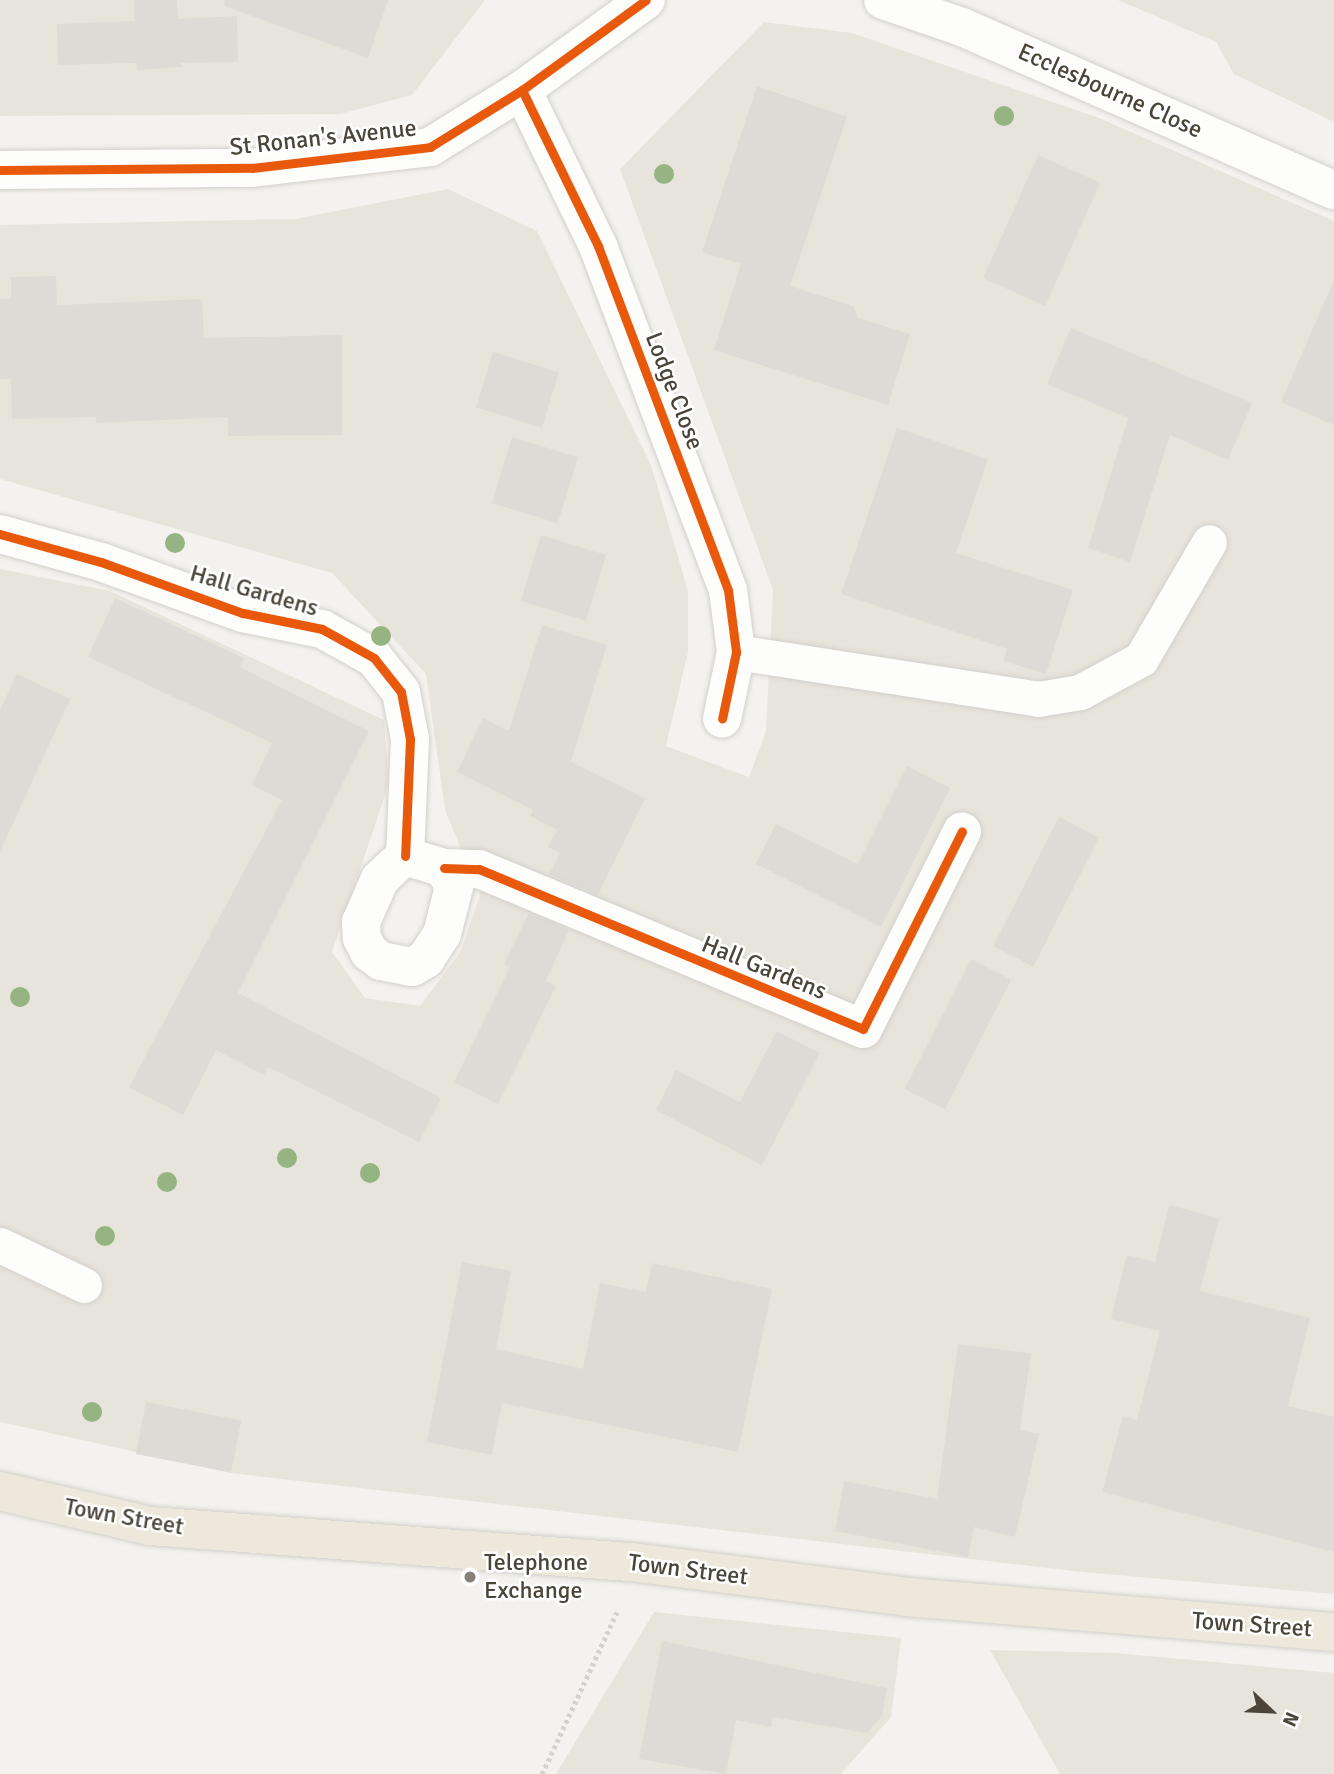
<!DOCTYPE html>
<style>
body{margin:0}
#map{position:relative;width:1334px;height:1774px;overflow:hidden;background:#f4f2ee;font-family:Signika,sans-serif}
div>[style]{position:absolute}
.residential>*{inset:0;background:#e7e4dc}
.building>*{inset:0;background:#dedbd6;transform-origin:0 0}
.path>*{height:4.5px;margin-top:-2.25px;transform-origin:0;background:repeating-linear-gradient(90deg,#d3d2cc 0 3.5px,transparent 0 7px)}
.roads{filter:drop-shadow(0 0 2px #d2d0cb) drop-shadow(0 0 2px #d2d0cb)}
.lane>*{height:35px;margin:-17.5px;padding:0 17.5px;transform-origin:17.5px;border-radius:17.5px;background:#fdfdfc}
.street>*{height:38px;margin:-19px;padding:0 19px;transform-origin:19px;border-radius:19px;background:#fdfdfc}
.highway>*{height:38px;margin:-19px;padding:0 19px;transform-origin:19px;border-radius:19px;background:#ede8db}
.cycleway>*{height:9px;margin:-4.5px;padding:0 4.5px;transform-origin:4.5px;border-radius:4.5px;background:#e8590c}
.trees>*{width:20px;height:20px;margin:-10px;border-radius:50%;background:#96b382}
.dots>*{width:19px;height:19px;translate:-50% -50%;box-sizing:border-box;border:4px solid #fff;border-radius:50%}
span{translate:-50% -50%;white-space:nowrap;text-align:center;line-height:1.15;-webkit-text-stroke:5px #fff;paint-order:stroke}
.street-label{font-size:24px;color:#4b4439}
.poi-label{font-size:24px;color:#4b4439}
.left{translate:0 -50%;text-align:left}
.north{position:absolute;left:1236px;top:1676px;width:70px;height:70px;-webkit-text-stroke:5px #fff;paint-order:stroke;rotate:113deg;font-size:19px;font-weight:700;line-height:28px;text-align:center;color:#4b4439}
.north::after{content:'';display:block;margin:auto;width:24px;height:32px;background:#4b4439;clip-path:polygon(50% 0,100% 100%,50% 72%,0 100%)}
</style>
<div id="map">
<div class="residential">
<i style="clip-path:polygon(0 0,485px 0,412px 95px,340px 114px,0 116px)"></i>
<i style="clip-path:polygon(1118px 0,1334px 0,1334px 122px,1234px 74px,1216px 42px)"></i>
<i style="clip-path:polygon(764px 22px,852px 33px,1099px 118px,1334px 221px,1334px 1594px,1082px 1572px,231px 1473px,0 1422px,0 569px,110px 591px,384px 720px,389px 784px,332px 952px,365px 998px,420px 1006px,461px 951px,480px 895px,445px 810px,426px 674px,332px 573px,0 479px,0 225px,295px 219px,448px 189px,537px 231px,651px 465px,688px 591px,688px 652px,666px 746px,749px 777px,766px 731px,773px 590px,620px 169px)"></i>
<i style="clip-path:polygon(654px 1612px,901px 1638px,891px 1717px,841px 1774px,556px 1774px)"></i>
<i style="clip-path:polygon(990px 1650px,1115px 1653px,1334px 1673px,1334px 1774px,1060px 1774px)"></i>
</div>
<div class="building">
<i style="clip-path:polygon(134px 0,177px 0,178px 19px,237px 16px,238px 62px,181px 63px,181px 67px,137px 70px,136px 63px,58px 65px,57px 24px,135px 21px)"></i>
<i style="clip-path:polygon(225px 0,388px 0,368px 58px,224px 6px)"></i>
<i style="clip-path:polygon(757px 86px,847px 117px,790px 286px,853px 306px,858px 318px,910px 334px,888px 405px,714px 350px,741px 264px,702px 252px)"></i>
<i style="left:1038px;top:155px;width:68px;height:135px;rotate:24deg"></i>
<i style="clip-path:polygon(56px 276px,57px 305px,202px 299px,204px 338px,342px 335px,342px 435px,228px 436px,228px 417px,96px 423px,96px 417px,12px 419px,11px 379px,0 379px,0 299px,11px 298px,11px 277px)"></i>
<i style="clip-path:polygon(1334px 280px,1334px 425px,1281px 402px)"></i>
<i style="clip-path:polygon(1071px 328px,1252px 403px,1228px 460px,1170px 435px,1130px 562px,1088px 548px,1128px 418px,1047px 384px)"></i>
<i style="left:493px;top:352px;width:69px;height:58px;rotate:17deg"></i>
<i style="clip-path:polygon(897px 428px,988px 459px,956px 553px,1073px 590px,1046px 674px,1003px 661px,1007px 649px,841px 594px)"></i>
<i style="left:512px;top:437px;width:69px;height:69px;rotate:17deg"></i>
<i style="left:541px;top:535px;width:68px;height:69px;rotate:17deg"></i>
<i style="clip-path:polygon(115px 598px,244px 658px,240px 667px,369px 731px,238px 993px,441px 1098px,419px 1142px,268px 1067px,264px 1075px,216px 1050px,183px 1115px,129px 1087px,282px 800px,252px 785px,272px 743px,88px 657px)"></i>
<i style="clip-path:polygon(542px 625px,607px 645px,571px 762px,645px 798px,598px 895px,549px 874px,560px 853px,548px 847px,557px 830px,530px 816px,533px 810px,457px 772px,483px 718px,509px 731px)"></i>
<i style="clip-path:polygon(17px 674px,70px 699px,0 852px,0 710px)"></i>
<i style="clip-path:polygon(907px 766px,950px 788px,881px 927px,756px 864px,776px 824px,858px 864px)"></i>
<i style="left:1059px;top:817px;width:45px;height:145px;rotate:27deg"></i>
<i style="clip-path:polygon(529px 913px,569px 930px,546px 981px,556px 986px,498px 1104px,454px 1082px,510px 967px,504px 964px)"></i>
<i style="left:971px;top:959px;width:45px;height:146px;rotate:27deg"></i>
<i style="clip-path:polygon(777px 1031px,820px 1053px,762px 1165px,656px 1110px,676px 1070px,740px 1102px)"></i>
<i style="clip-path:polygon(1169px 1205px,1219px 1218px,1200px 1291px,1310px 1318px,1288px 1406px,1334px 1417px,1334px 1552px,1102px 1492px,1123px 1416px,1137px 1420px,1160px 1331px,1111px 1319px,1127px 1255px,1155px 1262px)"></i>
<i style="clip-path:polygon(462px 1262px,511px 1271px,496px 1349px,583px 1369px,600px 1283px,646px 1292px,652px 1263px,772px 1289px,738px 1452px,502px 1403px,492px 1455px,427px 1442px)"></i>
<i style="clip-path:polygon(958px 1344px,1031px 1353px,1020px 1430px,1039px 1434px,1015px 1537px,974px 1527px,968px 1557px,835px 1531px,844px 1481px,937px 1499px)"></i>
<i style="left:146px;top:1402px;width:97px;height:53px;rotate:11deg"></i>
<i style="clip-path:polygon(662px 1641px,887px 1688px,882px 1716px,867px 1733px,773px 1717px,771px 1727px,736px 1720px,726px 1774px,639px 1759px)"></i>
</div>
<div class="path">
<i style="left:542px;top:1774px;width:179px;rotate:-65.2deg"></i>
</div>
<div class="roads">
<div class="lane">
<i style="left:736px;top:652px;width:306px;rotate:8.8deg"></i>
<i style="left:1038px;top:699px;width:43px;rotate:-9.5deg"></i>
<i style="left:1080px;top:692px;width:69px;rotate:-28.4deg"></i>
<i style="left:1141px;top:659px;width:135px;rotate:-59.8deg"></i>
<i style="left:0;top:1245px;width:93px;rotate:25.5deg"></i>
</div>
<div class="street">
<i style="left:883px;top:0;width:83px;rotate:18.9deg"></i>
<i style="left:962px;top:27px;width:406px;rotate:23.7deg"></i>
<i style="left:522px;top:90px;width:174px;rotate:64deg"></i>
<i style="left:598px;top:246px;width:368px;rotate:69.3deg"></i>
<i style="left:728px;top:590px;width:63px;rotate:82.6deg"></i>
<i style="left:736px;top:652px;width:68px;rotate:101.8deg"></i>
<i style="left:0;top:170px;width:252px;rotate:-0.5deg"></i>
<i style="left:252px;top:168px;width:179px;rotate:-6.7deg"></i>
<i style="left:430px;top:147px;width:108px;rotate:-31.8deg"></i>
<i style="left:522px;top:90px;width:153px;rotate:-36deg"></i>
<i style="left:0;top:534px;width:105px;rotate:15.5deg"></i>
<i style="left:101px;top:562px;width:151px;rotate:19.8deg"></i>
<i style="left:243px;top:613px;width:81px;rotate:11.4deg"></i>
<i style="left:322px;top:629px;width:60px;rotate:29.1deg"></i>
<i style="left:374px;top:658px;width:43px;rotate:51.5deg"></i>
<i style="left:401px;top:692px;width:48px;rotate:79.2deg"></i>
<i style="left:410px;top:739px;width:117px;rotate:92.4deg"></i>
<i style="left:405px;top:856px;width:41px;rotate:17.1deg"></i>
<i style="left:444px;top:868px;width:21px;rotate:62deg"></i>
<i style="left:454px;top:887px;width:49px;rotate:104.3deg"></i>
<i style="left:442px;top:934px;width:30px;rotate:123deg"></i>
<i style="left:426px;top:959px;width:16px;rotate:150deg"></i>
<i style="left:412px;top:967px;width:32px;rotate:-169deg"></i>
<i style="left:381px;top:961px;width:15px;rotate:-143deg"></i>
<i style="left:369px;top:952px;width:16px;rotate:-117deg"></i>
<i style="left:362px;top:938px;width:16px;rotate:-94deg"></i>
<i style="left:361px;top:922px;width:47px;rotate:-66.2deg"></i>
<i style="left:380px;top:879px;width:34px;rotate:-43deg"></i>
<i style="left:444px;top:868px;width:35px;rotate:2deg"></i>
<i style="left:479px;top:869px;width:416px;rotate:22.6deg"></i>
<i style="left:863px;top:1029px;width:221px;rotate:-63.4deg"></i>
</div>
<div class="highway">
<i style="left:0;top:1491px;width:154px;rotate:13.1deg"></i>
<i style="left:150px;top:1526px;width:490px;rotate:4.3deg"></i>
<i style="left:639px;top:1563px;width:270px;rotate:7.2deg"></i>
<i style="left:907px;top:1597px;width:428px;rotate:4.7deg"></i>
</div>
</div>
<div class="cycleway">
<i style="left:522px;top:90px;width:174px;rotate:64deg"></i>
<i style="left:598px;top:246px;width:368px;rotate:69.3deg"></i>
<i style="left:728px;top:590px;width:63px;rotate:82.6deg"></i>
<i style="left:736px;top:652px;width:68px;rotate:101.8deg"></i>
<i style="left:0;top:170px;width:252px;rotate:-0.5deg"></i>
<i style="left:252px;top:168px;width:179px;rotate:-6.7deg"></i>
<i style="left:430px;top:147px;width:108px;rotate:-31.8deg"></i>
<i style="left:522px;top:90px;width:153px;rotate:-36deg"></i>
<i style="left:0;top:534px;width:105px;rotate:15.5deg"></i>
<i style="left:101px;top:562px;width:151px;rotate:19.8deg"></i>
<i style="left:243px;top:613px;width:81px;rotate:11.4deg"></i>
<i style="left:322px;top:629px;width:60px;rotate:29.1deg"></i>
<i style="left:374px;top:658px;width:43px;rotate:51.5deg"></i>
<i style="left:401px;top:692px;width:48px;rotate:79.2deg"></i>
<i style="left:410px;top:739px;width:117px;rotate:92.4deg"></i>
<i style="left:444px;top:868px;width:35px;rotate:2deg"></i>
<i style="left:479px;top:869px;width:416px;rotate:22.6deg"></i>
<i style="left:863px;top:1029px;width:221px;rotate:-63.4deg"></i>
</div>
<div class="trees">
<i style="left:1004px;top:116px"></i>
<i style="left:664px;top:174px"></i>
<i style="left:175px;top:543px"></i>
<i style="left:381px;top:636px"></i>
<i style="left:20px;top:997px"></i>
<i style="left:287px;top:1158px"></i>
<i style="left:370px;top:1173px"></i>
<i style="left:167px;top:1182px"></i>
<i style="left:105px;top:1236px"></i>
<i style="left:92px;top:1412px"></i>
</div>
<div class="dots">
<i style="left:470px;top:1577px;background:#868178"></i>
</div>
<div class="street-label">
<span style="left:1110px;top:91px;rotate:24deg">Ecclesbourne Close</span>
<span style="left:323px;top:138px;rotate:-6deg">St Ronan's Avenue</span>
<span style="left:674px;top:391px;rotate:69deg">Lodge Close</span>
<span style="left:254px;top:591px;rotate:16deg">Hall Gardens</span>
<span style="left:764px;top:968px;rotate:22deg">Hall Gardens</span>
<span style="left:124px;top:1517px;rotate:10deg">Town Street</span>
<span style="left:688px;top:1570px;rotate:7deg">Town Street</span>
<span style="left:1252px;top:1625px;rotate:4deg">Town Street</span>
</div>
<div class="poi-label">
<span class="left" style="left:484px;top:1577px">Telephone<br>Exchange</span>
</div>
<div class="north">N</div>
</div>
